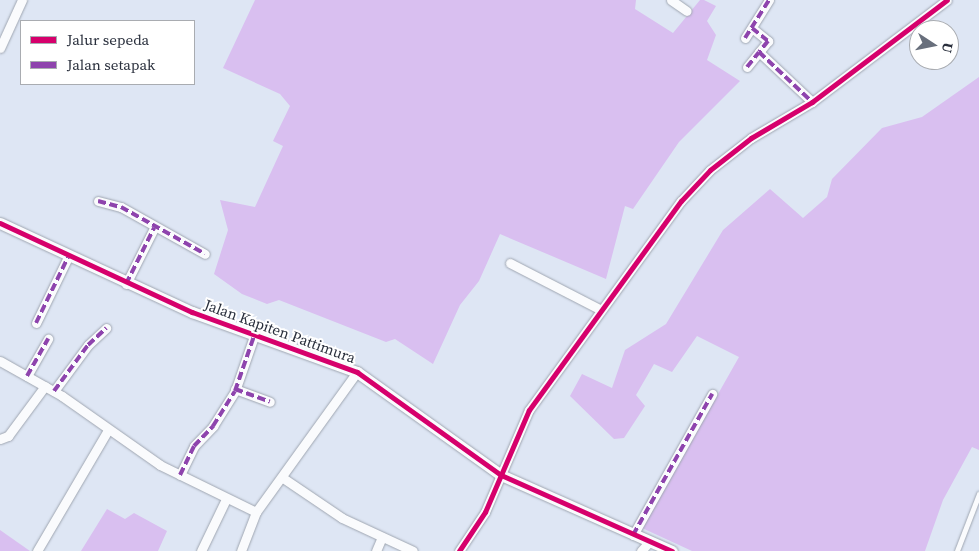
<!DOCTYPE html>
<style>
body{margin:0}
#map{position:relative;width:979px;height:551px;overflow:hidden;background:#dee6f4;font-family:"Source Serif 4",serif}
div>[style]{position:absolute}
.green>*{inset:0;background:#d9bff0}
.roads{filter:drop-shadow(0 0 1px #9fa6b1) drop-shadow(0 0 1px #9fa6b1)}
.service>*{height:4.5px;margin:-2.25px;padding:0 2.25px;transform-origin:2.25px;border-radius:2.25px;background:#fafbfd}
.minor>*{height:9px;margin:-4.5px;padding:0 4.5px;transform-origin:4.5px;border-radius:4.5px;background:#fafbfd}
.tertiary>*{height:11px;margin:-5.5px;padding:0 5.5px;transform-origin:5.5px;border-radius:5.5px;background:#fafbfd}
.quiet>*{height:4px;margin-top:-2px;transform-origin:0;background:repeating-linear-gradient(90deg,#8e44ad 0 8px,transparent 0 12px)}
.cycleway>*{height:5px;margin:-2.5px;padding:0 2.5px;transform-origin:2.5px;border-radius:2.5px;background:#d6006c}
span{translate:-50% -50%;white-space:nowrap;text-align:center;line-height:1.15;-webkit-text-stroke:4px #fff;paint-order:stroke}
.street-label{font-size:15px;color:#292f3c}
.legend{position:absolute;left:20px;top:20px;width:175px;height:65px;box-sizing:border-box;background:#fff;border:1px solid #a9acb1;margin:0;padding:6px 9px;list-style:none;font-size:15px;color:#292f3c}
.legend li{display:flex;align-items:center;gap:10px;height:25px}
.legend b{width:25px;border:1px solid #a9acb1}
.north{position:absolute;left:909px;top:20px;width:50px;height:50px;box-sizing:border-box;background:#fff;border:1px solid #a9acb1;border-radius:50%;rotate:101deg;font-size:14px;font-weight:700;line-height:20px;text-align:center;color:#292f3c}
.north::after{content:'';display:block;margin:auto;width:18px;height:22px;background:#686f7c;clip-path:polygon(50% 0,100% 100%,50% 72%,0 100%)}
</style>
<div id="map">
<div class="green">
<i style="clip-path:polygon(255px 0,636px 0,635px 9px,673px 33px,700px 0,704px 0,716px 6px,707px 21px,716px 35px,707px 60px,740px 81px,679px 142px,633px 209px,625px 206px,606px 279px,500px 234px,479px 281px,460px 305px,433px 364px,395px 339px,386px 342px,279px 300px,267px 304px,242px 294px,214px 274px,228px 230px,220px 200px,255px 207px,283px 146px,273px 141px,290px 106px,280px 94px,223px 68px)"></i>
<i style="clip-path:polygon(979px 77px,979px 450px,972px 447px,943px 500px,925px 551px,692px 551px,642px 528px,739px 357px,697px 336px,672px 372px,654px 364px,636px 395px,645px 406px,624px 438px,614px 439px,570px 396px,582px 374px,612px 388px,625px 350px,666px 324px,723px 230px,770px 189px,803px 218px,827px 197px,832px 179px,882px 128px,922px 117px)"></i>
<i style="clip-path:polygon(107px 509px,125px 519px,134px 513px,167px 531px,158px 551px,81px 551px)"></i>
<i style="clip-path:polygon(0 530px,30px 551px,0 551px)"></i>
</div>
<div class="roads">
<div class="service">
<i style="left:957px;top:551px;width:61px;rotate:-68.9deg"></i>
</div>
<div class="minor">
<i style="left:671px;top:0;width:19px;rotate:35deg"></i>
<i style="left:752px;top:28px;width:21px;rotate:39deg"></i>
<i style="left:768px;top:41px;width:14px;rotate:129deg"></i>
<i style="left:745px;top:38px;width:45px;rotate:-57.7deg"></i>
<i style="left:0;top:48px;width:53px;rotate:-65.4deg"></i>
<i style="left:747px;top:67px;width:19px;rotate:-51deg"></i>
<i style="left:759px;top:52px;width:73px;rotate:43.3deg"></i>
<i style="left:98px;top:201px;width:24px;rotate:15deg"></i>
<i style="left:121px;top:207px;width:96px;rotate:29.2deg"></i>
<i style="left:510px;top:263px;width:102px;rotate:27.3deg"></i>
<i style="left:126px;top:284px;width:63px;rotate:-63.4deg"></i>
<i style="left:36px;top:323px;width:73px;rotate:-64.1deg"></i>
<i style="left:0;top:361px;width:71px;rotate:29.4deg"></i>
<i style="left:62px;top:396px;width:120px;rotate:35.1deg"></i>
<i style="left:160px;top:465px;width:107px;rotate:26.1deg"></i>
<i style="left:256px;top:512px;width:173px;rotate:-54.2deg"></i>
<i style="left:27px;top:376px;width:43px;rotate:-60.4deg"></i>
<i style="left:235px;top:389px;width:37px;rotate:20deg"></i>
<i style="left:54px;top:391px;width:57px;rotate:-53.5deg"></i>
<i style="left:88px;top:345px;width:25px;rotate:-43deg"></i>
<i style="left:0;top:439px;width:9px;rotate:-21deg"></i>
<i style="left:8px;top:436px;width:62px;rotate:-53.5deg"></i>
<i style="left:180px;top:475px;width:32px;rotate:-64deg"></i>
<i style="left:194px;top:446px;width:28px;rotate:-46deg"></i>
<i style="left:213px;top:426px;width:41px;rotate:-57.8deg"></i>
<i style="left:235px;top:391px;width:58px;rotate:-70.9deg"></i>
<i style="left:283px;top:478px;width:71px;rotate:34.1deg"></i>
<i style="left:342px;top:518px;width:78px;rotate:24.9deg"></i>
<i style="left:633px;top:535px;width:162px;rotate:-60.7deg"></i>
<i style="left:37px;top:551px;width:140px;rotate:-59.6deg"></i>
<i style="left:201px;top:551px;width:58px;rotate:-64.3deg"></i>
<i style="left:241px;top:551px;width:42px;rotate:-69deg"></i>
<i style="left:376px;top:551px;width:15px;rotate:-67deg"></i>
<i style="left:459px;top:551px;width:47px;rotate:-56.3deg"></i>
<i style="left:485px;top:512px;width:111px;rotate:-66.7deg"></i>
<i style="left:529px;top:410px;width:258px;rotate:-54deg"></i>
<i style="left:681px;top:201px;width:42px;rotate:-46.9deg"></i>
<i style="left:710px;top:170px;width:52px;rotate:-38deg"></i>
<i style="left:751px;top:138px;width:71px;rotate:-30.5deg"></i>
<i style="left:812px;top:102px;width:169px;rotate:-37.1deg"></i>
<i style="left:641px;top:551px;width:12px;rotate:-48deg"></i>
</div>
<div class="tertiary">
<i style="left:0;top:223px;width:212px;rotate:24.9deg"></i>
<i style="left:192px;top:312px;width:176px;rotate:20deg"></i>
<i style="left:357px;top:372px;width:177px;rotate:35.6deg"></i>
<i style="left:501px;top:475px;width:187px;rotate:24deg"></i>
</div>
</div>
<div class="quiet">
<i style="left:752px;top:28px;width:21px;rotate:39deg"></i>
<i style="left:768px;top:41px;width:14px;rotate:129deg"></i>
<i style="left:745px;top:38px;width:45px;rotate:-57.7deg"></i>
<i style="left:747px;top:67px;width:19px;rotate:-51deg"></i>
<i style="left:759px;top:52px;width:73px;rotate:43.3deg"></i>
<i style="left:98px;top:201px;width:24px;rotate:15deg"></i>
<i style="left:121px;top:207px;width:96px;rotate:29.2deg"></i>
<i style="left:126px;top:284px;width:63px;rotate:-63.4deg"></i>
<i style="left:36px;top:323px;width:73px;rotate:-64.1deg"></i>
<i style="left:27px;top:376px;width:43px;rotate:-60.4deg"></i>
<i style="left:235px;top:389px;width:37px;rotate:20deg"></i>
<i style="left:54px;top:391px;width:57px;rotate:-53.5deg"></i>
<i style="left:88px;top:345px;width:25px;rotate:-43deg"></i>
<i style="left:180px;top:475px;width:32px;rotate:-64deg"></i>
<i style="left:194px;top:446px;width:28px;rotate:-46deg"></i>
<i style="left:213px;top:426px;width:41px;rotate:-57.8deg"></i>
<i style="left:235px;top:391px;width:58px;rotate:-70.9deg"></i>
<i style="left:633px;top:535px;width:162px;rotate:-60.7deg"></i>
</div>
<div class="cycleway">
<i style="left:0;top:223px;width:212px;rotate:24.9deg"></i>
<i style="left:192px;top:312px;width:176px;rotate:20deg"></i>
<i style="left:357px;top:372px;width:177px;rotate:35.6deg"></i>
<i style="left:501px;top:475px;width:187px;rotate:24deg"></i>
<i style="left:459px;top:551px;width:47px;rotate:-56.3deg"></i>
<i style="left:485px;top:512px;width:111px;rotate:-66.7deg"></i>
<i style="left:529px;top:410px;width:258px;rotate:-54deg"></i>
<i style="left:681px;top:201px;width:42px;rotate:-46.9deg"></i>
<i style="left:710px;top:170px;width:52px;rotate:-38deg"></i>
<i style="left:751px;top:138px;width:71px;rotate:-30.5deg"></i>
<i style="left:812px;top:102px;width:169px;rotate:-37.1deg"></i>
</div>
<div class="street-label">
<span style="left:280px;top:331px;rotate:20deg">Jalan Kapiten Pattimura</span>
</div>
<ul class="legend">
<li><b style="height:6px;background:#d6006c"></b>Jalur sepeda</li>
<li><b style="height:6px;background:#8e44ad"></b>Jalan setapak</li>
</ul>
<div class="north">U</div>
</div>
